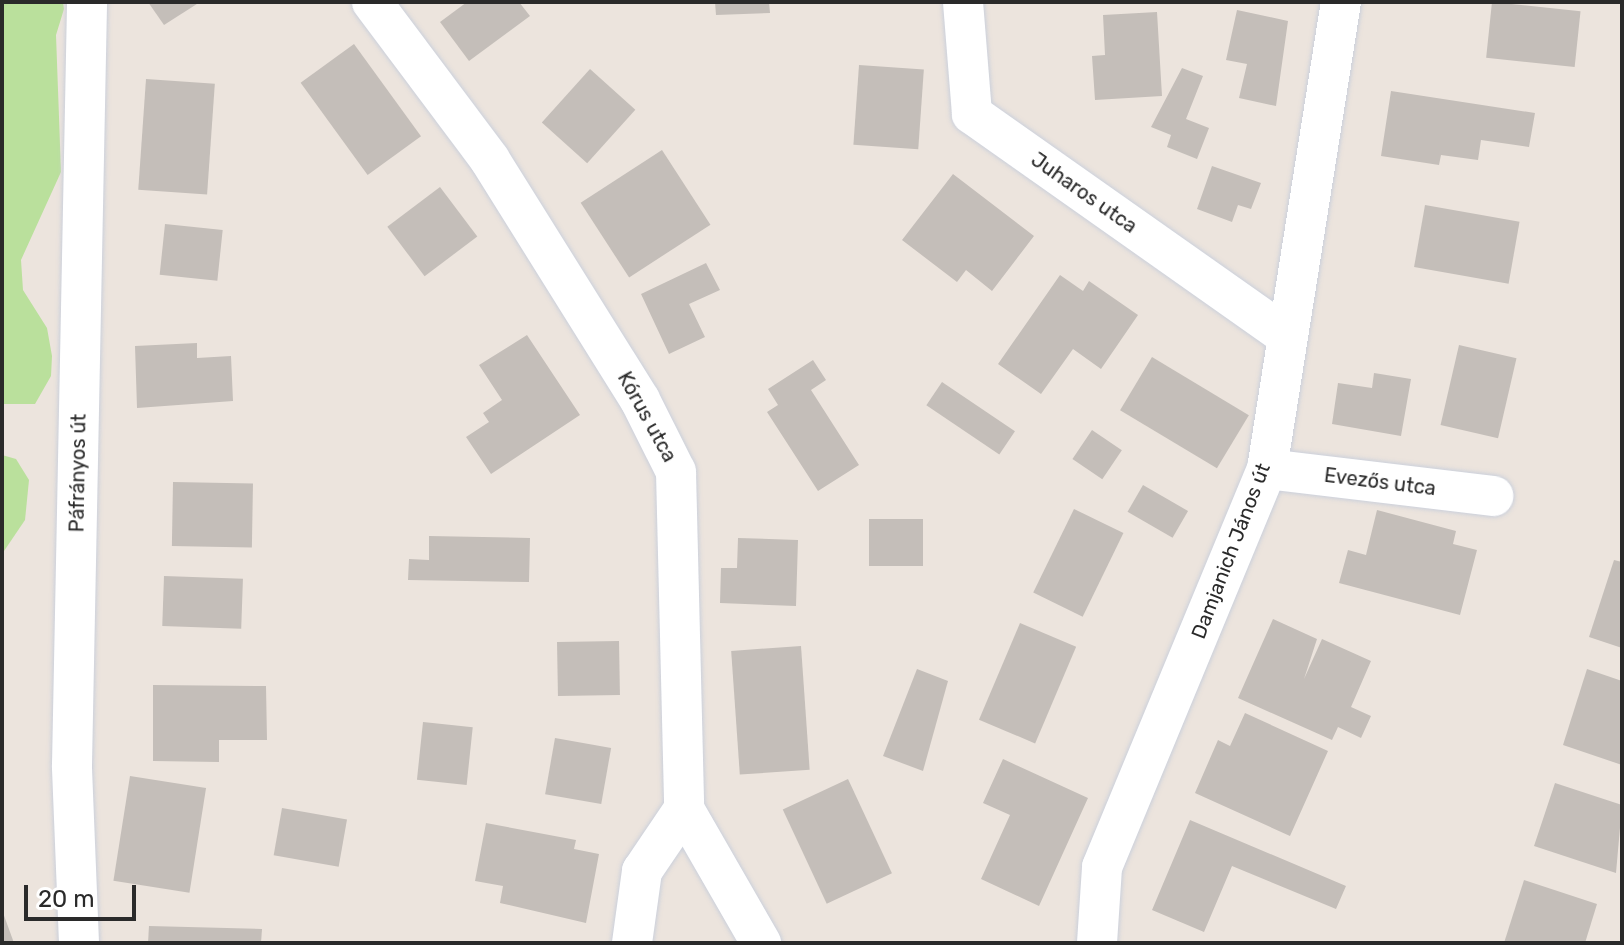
<!DOCTYPE html>
<meta charset="utf-8">
<style>
body{margin:0}
#map{position:relative;width:1624px;height:945px;overflow:hidden;background:#ece4dd;font-family:Rubik,sans-serif}
div>[style]{position:absolute}
.green>*{inset:0;background:#bae09c}
.building>*{inset:0;background:#c4beb9;transform-origin:0 0}
.roads{filter:drop-shadow(0 0 2px #cbd0db) drop-shadow(0 0 2px #cbd0db)}
.street>*{height:40px;margin:-20px;padding:0 20px;transform-origin:20px;border-radius:20px;background:#fff}
span{translate:-50% -50%;white-space:nowrap;text-align:center;line-height:1.15;-webkit-text-stroke:6px #fff;paint-order:stroke}
.street-label{font-size:20px;color:#2a2a2a}
.frame{position:absolute;inset:0;border:4px solid #2a2a2a;pointer-events:none}
.scale{position:absolute;left:24px;top:885px;width:112px;height:36px;box-sizing:border-box;border:4px solid #2a2a2a;border-top:0;padding-left:10px;font-size:24px;line-height:28px;white-space:nowrap;color:#2a2a2a;-webkit-text-stroke:6px #fff;paint-order:stroke}
</style>
<div id="map">
<div class="green">
<i style="clip-path:polygon(2px 2px,63px 2px,64px 9px,56px 35px,61px 172px,21px 260px,23px 290px,47px 328px,52px 356px,51px 376px,35px 404px,2px 404px)"></i>
<i style="clip-path:polygon(2px 455px,16px 459px,29px 480px,25px 520px,2px 554px)"></i>
</div>
<div class="building">
<i style="clip-path:polygon(148px 2px,200px 2px,164px 25px)"></i>
<i style="clip-path:polygon(467px 2px,519px 2px,530px 16px,469px 61px,440px 22px)"></i>
<i style="clip-path:polygon(715px 2px,769px 2px,770px 13px,716px 15px)"></i>
<i style="left:1492px;top:2px;width:89px;height:56px;rotate:6deg"></i>
<i style="clip-path:polygon(1237px 10px,1288px 21px,1276px 106px,1239px 98px,1247px 64px,1226px 60px)"></i>
<i style="clip-path:polygon(1157px 12px,1162px 96px,1095px 100px,1092px 56px,1105px 55px,1103px 15px)"></i>
<i style="left:354px;top:44px;width:114px;height:66px;rotate:54deg"></i>
<i style="left:859px;top:65px;width:65px;height:80px;rotate:4deg"></i>
<i style="clip-path:polygon(1182px 68px,1203px 76px,1186px 119px,1209px 128px,1197px 159px,1167px 147px,1171px 135px,1151px 127px)"></i>
<i style="left:590px;top:69px;width:61px;height:72px;rotate:42deg"></i>
<i style="left:146px;top:79px;width:69px;height:111px;rotate:4deg"></i>
<i style="clip-path:polygon(1391px 91px,1535px 113px,1529px 147px,1481px 140px,1478px 160px,1441px 155px,1439px 165px,1381px 156px)"></i>
<i style="left:662px;top:150px;width:89px;height:97px;rotate:57deg"></i>
<i style="clip-path:polygon(1212px 166px,1261px 183px,1251px 209px,1238px 205px,1232px 222px,1197px 209px)"></i>
<i style="clip-path:polygon(953px 174px,1034px 236px,992px 291px,966px 270px,957px 282px,902px 240px)"></i>
<i style="left:440px;top:187px;width:62px;height:66px;rotate:53deg"></i>
<i style="left:1425px;top:205px;width:96px;height:63px;rotate:10deg"></i>
<i style="left:165px;top:224px;width:58px;height:51px;rotate:6deg"></i>
<i style="clip-path:polygon(706px 263px,720px 290px,689px 304px,705px 337px,669px 354px,641px 294px)"></i>
<i style="clip-path:polygon(1060px 275px,1083px 291px,1089px 281px,1138px 315px,1101px 369px,1073px 349px,1041px 394px,998px 364px)"></i>
<i style="clip-path:polygon(527px 335px,580px 415px,491px 474px,466px 437px,489px 422px,483px 413px,502px 400px,479px 365px)"></i>
<i style="clip-path:polygon(197px 343px,197px 358px,231px 356px,233px 401px,137px 408px,135px 346px)"></i>
<i style="left:1459px;top:345px;width:59px;height:82px;rotate:13deg"></i>
<i style="left:1152px;top:357px;width:113px;height:62px;rotate:31deg"></i>
<i style="clip-path:polygon(813px 360px,826px 380px,811px 390px,859px 465px,818px 491px,767px 412px,778px 405px,768px 389px)"></i>
<i style="clip-path:polygon(1374px 373px,1411px 379px,1401px 436px,1332px 424px,1338px 383px,1372px 388px)"></i>
<i style="left:942px;top:382px;width:88px;height:28px;rotate:34deg"></i>
<i style="left:1092px;top:430px;width:36px;height:35px;rotate:34deg"></i>
<i style="left:173px;top:482px;width:80px;height:64px;rotate:1deg"></i>
<i style="left:1143px;top:485px;width:52px;height:31px;rotate:30deg"></i>
<i style="left:1074px;top:509px;width:55px;height:93px;rotate:26deg"></i>
<i style="clip-path:polygon(1377px 510px,1456px 531px,1453px 544px,1477px 550px,1460px 615px,1339px 583px,1348px 550px,1366px 555px)"></i>
<i style="left:923px;top:519px;width:47px;height:54px;rotate:90deg"></i>
<i style="clip-path:polygon(429px 536px,530px 538px,529px 582px,408px 580px,409px 559px,429px 560px)"></i>
<i style="clip-path:polygon(738px 538px,798px 540px,796px 606px,720px 603px,721px 568px,737px 568px)"></i>
<i style="clip-path:polygon(1614px 560px,1622px 562px,1622px 648px,1589px 637px)"></i>
<i style="left:164px;top:576px;width:79px;height:50px;rotate:2deg"></i>
<i style="clip-path:polygon(1273px 619px,1317px 639px,1304px 679px,1322px 639px,1371px 661px,1351px 707px,1371px 716px,1361px 738px,1338px 727px,1332px 740px,1238px 698px)"></i>
<i style="left:1020px;top:623px;width:61px;height:105px;rotate:23deg"></i>
<i style="left:619px;top:641px;width:54px;height:62px;rotate:89deg"></i>
<i style="left:801px;top:646px;width:124px;height:70px;rotate:86deg"></i>
<i style="clip-path:polygon(917px 669px,948px 681px,923px 771px,883px 756px)"></i>
<i style="clip-path:polygon(1587px 669px,1622px 681px,1622px 765px,1563px 745px)"></i>
<i style="clip-path:polygon(153px 685px,266px 686px,267px 740px,219px 740px,219px 762px,153px 761px)"></i>
<i style="clip-path:polygon(1245px 713px,1328px 751px,1290px 836px,1195px 793px,1218px 740px,1230px 746px)"></i>
<i style="left:423px;top:722px;width:50px;height:58px;rotate:6deg"></i>
<i style="left:555px;top:738px;width:57px;height:57px;rotate:10deg"></i>
<i style="clip-path:polygon(1003px 759px,1088px 798px,1039px 906px,981px 879px,1010px 815px,983px 803px)"></i>
<i style="left:130px;top:776px;width:77px;height:106px;rotate:9deg"></i>
<i style="left:848px;top:779px;width:104px;height:72px;rotate:65deg"></i>
<i style="clip-path:polygon(1555px 783px,1622px 805px,1616px 873px,1534px 846px)"></i>
<i style="left:282px;top:808px;width:66px;height:48px;rotate:10deg"></i>
<i style="clip-path:polygon(1190px 820px,1346px 886px,1336px 909px,1232px 866px,1204px 932px,1152px 910px)"></i>
<i style="clip-path:polygon(486px 823px,576px 840px,574px 849px,599px 854px,586px 923px,500px 903px,503px 886px,475px 881px)"></i>
<i style="clip-path:polygon(1524px 880px,1597px 904px,1585px 943px,1504px 943px)"></i>
<i style="clip-path:polygon(2px 910px,14px 943px,2px 943px)"></i>
<i style="clip-path:polygon(149px 926px,262px 929px,261px 943px,148px 943px)"></i>
</div>
<div class="roads">
<div class="street">
<i style="left:372px;top:2px;width:197px;rotate:53.2deg"></i>
<i style="left:490px;top:160px;width:283px;rotate:58deg"></i>
<i style="left:640px;top:400px;width:80px;rotate:63.4deg"></i>
<i style="left:676px;top:472px;width:337px;rotate:88.6deg"></i>
<i style="left:684px;top:809px;width:75px;rotate:124.1deg"></i>
<i style="left:642px;top:871px;width:73px;rotate:97.9deg"></i>
<i style="left:963px;top:2px;width:112px;rotate:85.4deg"></i>
<i style="left:972px;top:114px;width:385px;rotate:35.2deg"></i>
<i style="left:1267px;top:469px;width:228px;rotate:6.8deg"></i>
<i style="left:684px;top:809px;width:155px;rotate:60.1deg"></i>
<i style="left:79px;top:943px;width:178px;rotate:-92.3deg"></i>
<i style="left:72px;top:765px;width:763px;rotate:-88.87deg"></i>
<i style="left:1097px;top:943px;width:76px;rotate:-86.2deg"></i>
<i style="left:1102px;top:867px;width:431px;rotate:-67.5deg"></i>
<i style="left:1267px;top:469px;width:473px;rotate:-81deg"></i>
</div>
</div>
<div class="street-label">
<span style="left:1084px;top:193px;rotate:35deg">Juharos utca</span>
<span style="left:647px;top:417px;rotate:61deg">Kórus utca</span>
<span style="left:78px;top:473px;rotate:-89deg">Páfrányos út</span>
<span style="left:1380px;top:482px;rotate:7deg">Evezős utca</span>
<span style="left:1231px;top:551px;rotate:-69deg">Damjanich János út</span>
</div>
<div class="frame"></div>
<div class="scale">20 m</div>
</div>
